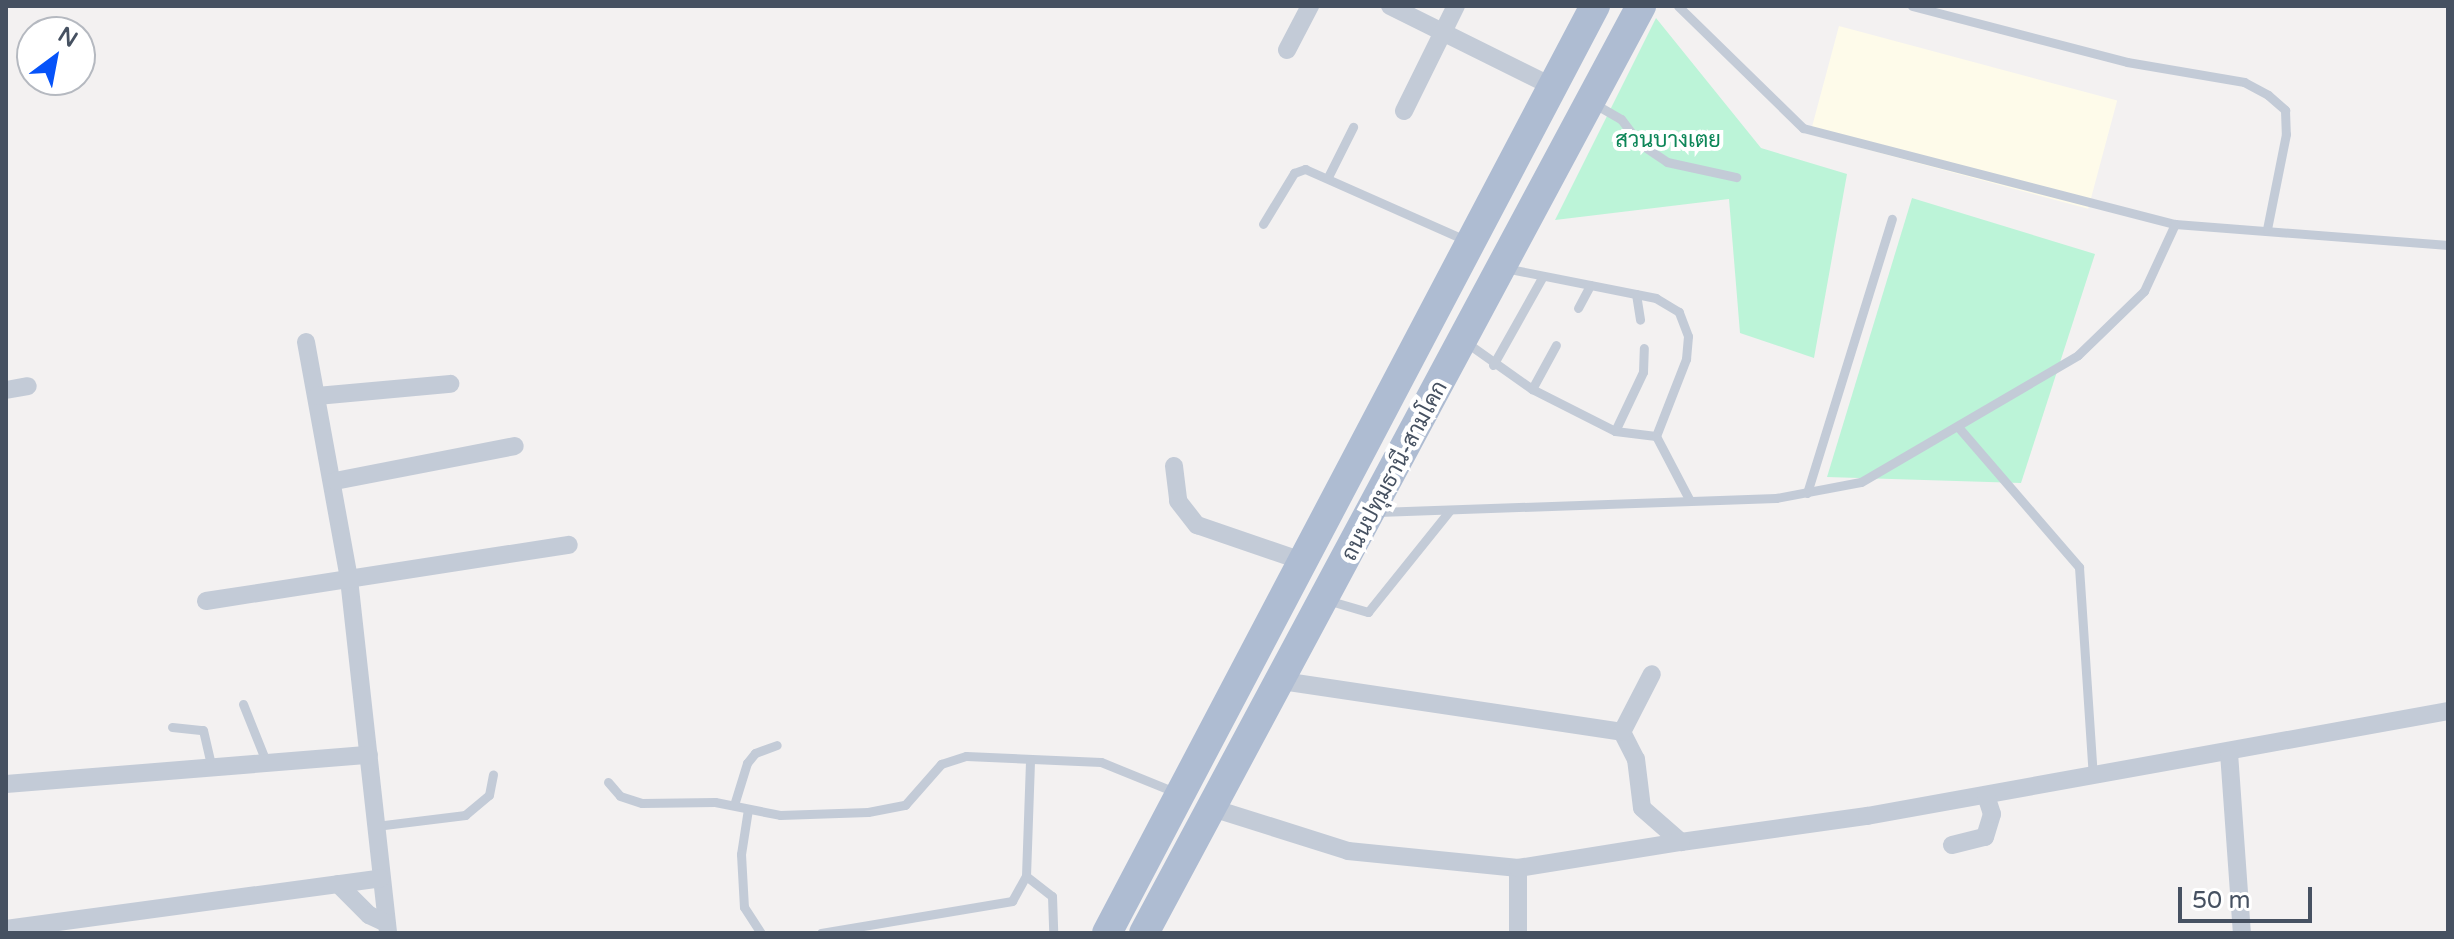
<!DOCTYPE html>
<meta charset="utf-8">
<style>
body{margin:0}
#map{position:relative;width:2454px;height:939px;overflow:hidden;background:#f3f1f1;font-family:"Varela Round",Sarabun,sans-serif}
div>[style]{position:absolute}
.commercial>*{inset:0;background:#fefbea;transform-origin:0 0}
.green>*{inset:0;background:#bcf4d8}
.service>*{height:9px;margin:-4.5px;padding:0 4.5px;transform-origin:4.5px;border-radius:4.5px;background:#c3cbd7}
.minor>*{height:18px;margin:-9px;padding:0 9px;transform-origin:9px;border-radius:9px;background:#c3cbd7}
.primary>*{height:30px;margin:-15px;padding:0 15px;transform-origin:15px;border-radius:15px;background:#aebcd2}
span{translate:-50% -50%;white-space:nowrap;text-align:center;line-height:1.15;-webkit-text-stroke:8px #fff;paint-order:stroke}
.park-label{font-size:22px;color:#0d8658}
.street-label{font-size:22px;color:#465161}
.frame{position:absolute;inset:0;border:8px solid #465161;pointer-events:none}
.north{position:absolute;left:16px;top:16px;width:80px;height:80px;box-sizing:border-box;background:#fff;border:2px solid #b5b9c0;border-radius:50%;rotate:32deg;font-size:22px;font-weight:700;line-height:32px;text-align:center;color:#465161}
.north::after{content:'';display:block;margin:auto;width:28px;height:36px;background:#0653f9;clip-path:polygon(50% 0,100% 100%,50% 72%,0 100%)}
.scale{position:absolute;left:2178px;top:887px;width:134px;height:36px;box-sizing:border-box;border:4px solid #465161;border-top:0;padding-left:10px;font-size:24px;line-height:28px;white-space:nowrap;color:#465161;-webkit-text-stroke:6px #fff;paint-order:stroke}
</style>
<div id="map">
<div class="commercial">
<i style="left:1839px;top:26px;width:288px;height:112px;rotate:15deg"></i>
</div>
<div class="green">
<i style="clip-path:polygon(1656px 18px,1761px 148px,1847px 174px,1814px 358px,1740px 333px,1729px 199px,1555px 220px)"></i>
<i style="clip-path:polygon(1912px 198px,2095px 254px,2021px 483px,1827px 477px)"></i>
</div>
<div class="service">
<i style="left:1678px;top:6px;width:175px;rotate:44.3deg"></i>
<i style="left:1803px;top:128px;width:384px;rotate:14.5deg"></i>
<i style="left:2175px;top:224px;width:274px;rotate:4.4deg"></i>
<i style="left:1912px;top:6px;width:222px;rotate:14.6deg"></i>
<i style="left:2127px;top:62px;width:119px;rotate:9.7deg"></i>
<i style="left:2244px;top:82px;width:27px;rotate:28deg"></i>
<i style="left:2268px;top:95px;width:23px;rotate:41deg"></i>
<i style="left:2285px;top:110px;width:24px;rotate:88deg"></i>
<i style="left:2286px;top:134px;width:97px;rotate:101.3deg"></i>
<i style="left:1593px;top:103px;width:32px;rotate:30deg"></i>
<i style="left:1621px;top:119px;width:30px;rotate:53deg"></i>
<i style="left:1639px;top:143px;width:34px;rotate:34deg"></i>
<i style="left:1667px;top:162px;width:71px;rotate:12.3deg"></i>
<i style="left:1329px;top:175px;width:54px;rotate:-63.4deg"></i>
<i style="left:1263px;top:224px;width:60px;rotate:-58.7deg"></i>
<i style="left:1294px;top:173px;width:12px;rotate:-20deg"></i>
<i style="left:1305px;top:169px;width:175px;rotate:23.9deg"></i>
<i style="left:1636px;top:294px;width:26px;rotate:81deg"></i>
<i style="left:1578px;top:308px;width:26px;rotate:-62deg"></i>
<i style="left:1467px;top:343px;width:80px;rotate:35.3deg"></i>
<i style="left:1532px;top:389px;width:93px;rotate:26.8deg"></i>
<i style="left:1615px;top:431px;width:41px;rotate:7deg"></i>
<i style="left:1656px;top:436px;width:83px;rotate:-68.7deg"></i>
<i style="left:1686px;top:359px;width:23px;rotate:-85deg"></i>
<i style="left:1688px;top:336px;width:26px;rotate:-111deg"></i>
<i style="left:1679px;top:312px;width:27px;rotate:-149deg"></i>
<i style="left:1656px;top:298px;width:154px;rotate:-168.8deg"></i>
<i style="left:1493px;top:365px;width:102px;rotate:-60.7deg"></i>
<i style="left:1532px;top:389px;width:50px;rotate:-61.4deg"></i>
<i style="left:1959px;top:428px;width:184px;rotate:49.2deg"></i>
<i style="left:2079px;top:567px;width:210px;rotate:86.2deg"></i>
<i style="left:1615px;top:431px;width:65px;rotate:-64.6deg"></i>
<i style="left:1643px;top:372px;width:24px;rotate:-88deg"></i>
<i style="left:1656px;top:436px;width:73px;rotate:62.4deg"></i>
<i style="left:1807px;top:493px;width:287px;rotate:-72.8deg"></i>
<i style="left:1378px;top:512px;width:398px;rotate:-2deg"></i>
<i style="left:1776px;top:498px;width:86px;rotate:-10.7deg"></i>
<i style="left:1861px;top:482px;width:251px;rotate:-30.3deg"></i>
<i style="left:2078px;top:355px;width:92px;rotate:-44.1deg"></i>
<i style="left:2144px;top:291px;width:74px;rotate:-65.2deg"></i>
<i style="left:1327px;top:600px;width:43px;rotate:16.3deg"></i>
<i style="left:1368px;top:612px;width:131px;rotate:-51.2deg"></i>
<i style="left:243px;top:704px;width:65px;rotate:68.2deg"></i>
<i style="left:172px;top:727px;width:31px;rotate:6deg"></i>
<i style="left:203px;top:730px;width:40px;rotate:77deg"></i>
<i style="left:608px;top:782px;width:18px;rotate:49deg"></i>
<i style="left:620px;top:796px;width:23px;rotate:18deg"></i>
<i style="left:642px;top:803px;width:73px;rotate:-0.8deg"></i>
<i style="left:715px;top:802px;width:66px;rotate:11.3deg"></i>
<i style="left:780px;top:815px;width:88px;rotate:-2deg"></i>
<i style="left:868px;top:812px;width:38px;rotate:-11deg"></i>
<i style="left:905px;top:805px;width:55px;rotate:-48.7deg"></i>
<i style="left:941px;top:764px;width:26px;rotate:-18deg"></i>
<i style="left:966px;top:756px;width:135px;rotate:2.5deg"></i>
<i style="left:1101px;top:762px;width:80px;rotate:22.1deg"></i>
<i style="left:734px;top:805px;width:44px;rotate:-72.8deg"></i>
<i style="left:747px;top:763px;width:13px;rotate:-51deg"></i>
<i style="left:755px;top:753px;width:23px;rotate:-20deg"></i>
<i style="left:748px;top:809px;width:46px;rotate:98.8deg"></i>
<i style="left:741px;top:854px;width:53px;rotate:86.8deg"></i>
<i style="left:744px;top:907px;width:31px;rotate:57deg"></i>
<i style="left:376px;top:826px;width:90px;rotate:-7deg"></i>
<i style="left:465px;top:815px;width:31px;rotate:-40deg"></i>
<i style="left:489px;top:795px;width:21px;rotate:-79deg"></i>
<i style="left:1026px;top:876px;width:33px;rotate:38deg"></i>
<i style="left:1052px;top:896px;width:37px;rotate:88deg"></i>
<i style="left:821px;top:933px;width:194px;rotate:-9.5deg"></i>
<i style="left:1012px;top:901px;width:29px;rotate:-61deg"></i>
<i style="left:1026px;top:876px;width:117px;rotate:-88deg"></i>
</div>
<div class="minor">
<i style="left:1390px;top:6px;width:184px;rotate:26.4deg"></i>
<i style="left:1287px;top:50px;width:50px;rotate:-62.4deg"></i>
<i style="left:1404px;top:111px;width:117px;rotate:-63.7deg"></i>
<i style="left:306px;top:342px;width:241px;rotate:79.7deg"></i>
<i style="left:349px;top:579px;width:356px;rotate:83.7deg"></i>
<i style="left:6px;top:390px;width:22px;rotate:-10deg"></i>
<i style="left:317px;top:396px;width:134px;rotate:-5.2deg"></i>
<i style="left:1174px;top:466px;width:35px;rotate:83deg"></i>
<i style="left:1178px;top:501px;width:31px;rotate:52deg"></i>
<i style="left:1197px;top:525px;width:111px;rotate:18.9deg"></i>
<i style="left:335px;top:481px;width:183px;rotate:-11deg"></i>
<i style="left:206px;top:601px;width:367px;rotate:-8.8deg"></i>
<i style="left:1282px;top:681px;width:344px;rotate:8.5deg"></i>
<i style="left:1622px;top:732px;width:30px;rotate:63deg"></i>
<i style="left:1636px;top:759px;width:49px;rotate:83deg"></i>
<i style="left:1642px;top:808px;width:52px;rotate:41.1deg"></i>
<i style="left:1681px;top:842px;width:188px;rotate:-8deg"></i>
<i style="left:1867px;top:816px;width:590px;rotate:-10.24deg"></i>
<i style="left:1622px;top:732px;width:65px;rotate:-62.7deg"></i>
<i style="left:2229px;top:753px;width:180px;rotate:85.9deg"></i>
<i style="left:6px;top:784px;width:364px;rotate:-4.6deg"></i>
<i style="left:1212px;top:808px;width:143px;rotate:17.5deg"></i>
<i style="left:1348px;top:851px;width:171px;rotate:5.7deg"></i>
<i style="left:1952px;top:845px;width:34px;rotate:-14deg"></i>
<i style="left:1985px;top:837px;width:24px;rotate:-73deg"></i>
<i style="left:1992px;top:814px;width:20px;rotate:-108deg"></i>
<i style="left:338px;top:884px;width:44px;rotate:45deg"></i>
<i style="left:369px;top:915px;width:19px;rotate:25deg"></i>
<i style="left:6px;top:929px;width:378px;rotate:-7.7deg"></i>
<i style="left:1518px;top:933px;width:65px;rotate:-90deg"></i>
<i style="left:1518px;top:868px;width:165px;rotate:-9.1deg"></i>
</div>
<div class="primary">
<i style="left:1107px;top:933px;width:1048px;rotate:-62.24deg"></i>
<i style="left:1144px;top:933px;width:1052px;rotate:-61.8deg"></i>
</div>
<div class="park-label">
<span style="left:1668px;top:141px">สวนบางเตย</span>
</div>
<div class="street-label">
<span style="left:1395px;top:471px;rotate:-62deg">ถนนปทุมธานี-สามโคก</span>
</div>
<div class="frame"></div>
<div class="north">N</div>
<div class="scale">50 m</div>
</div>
